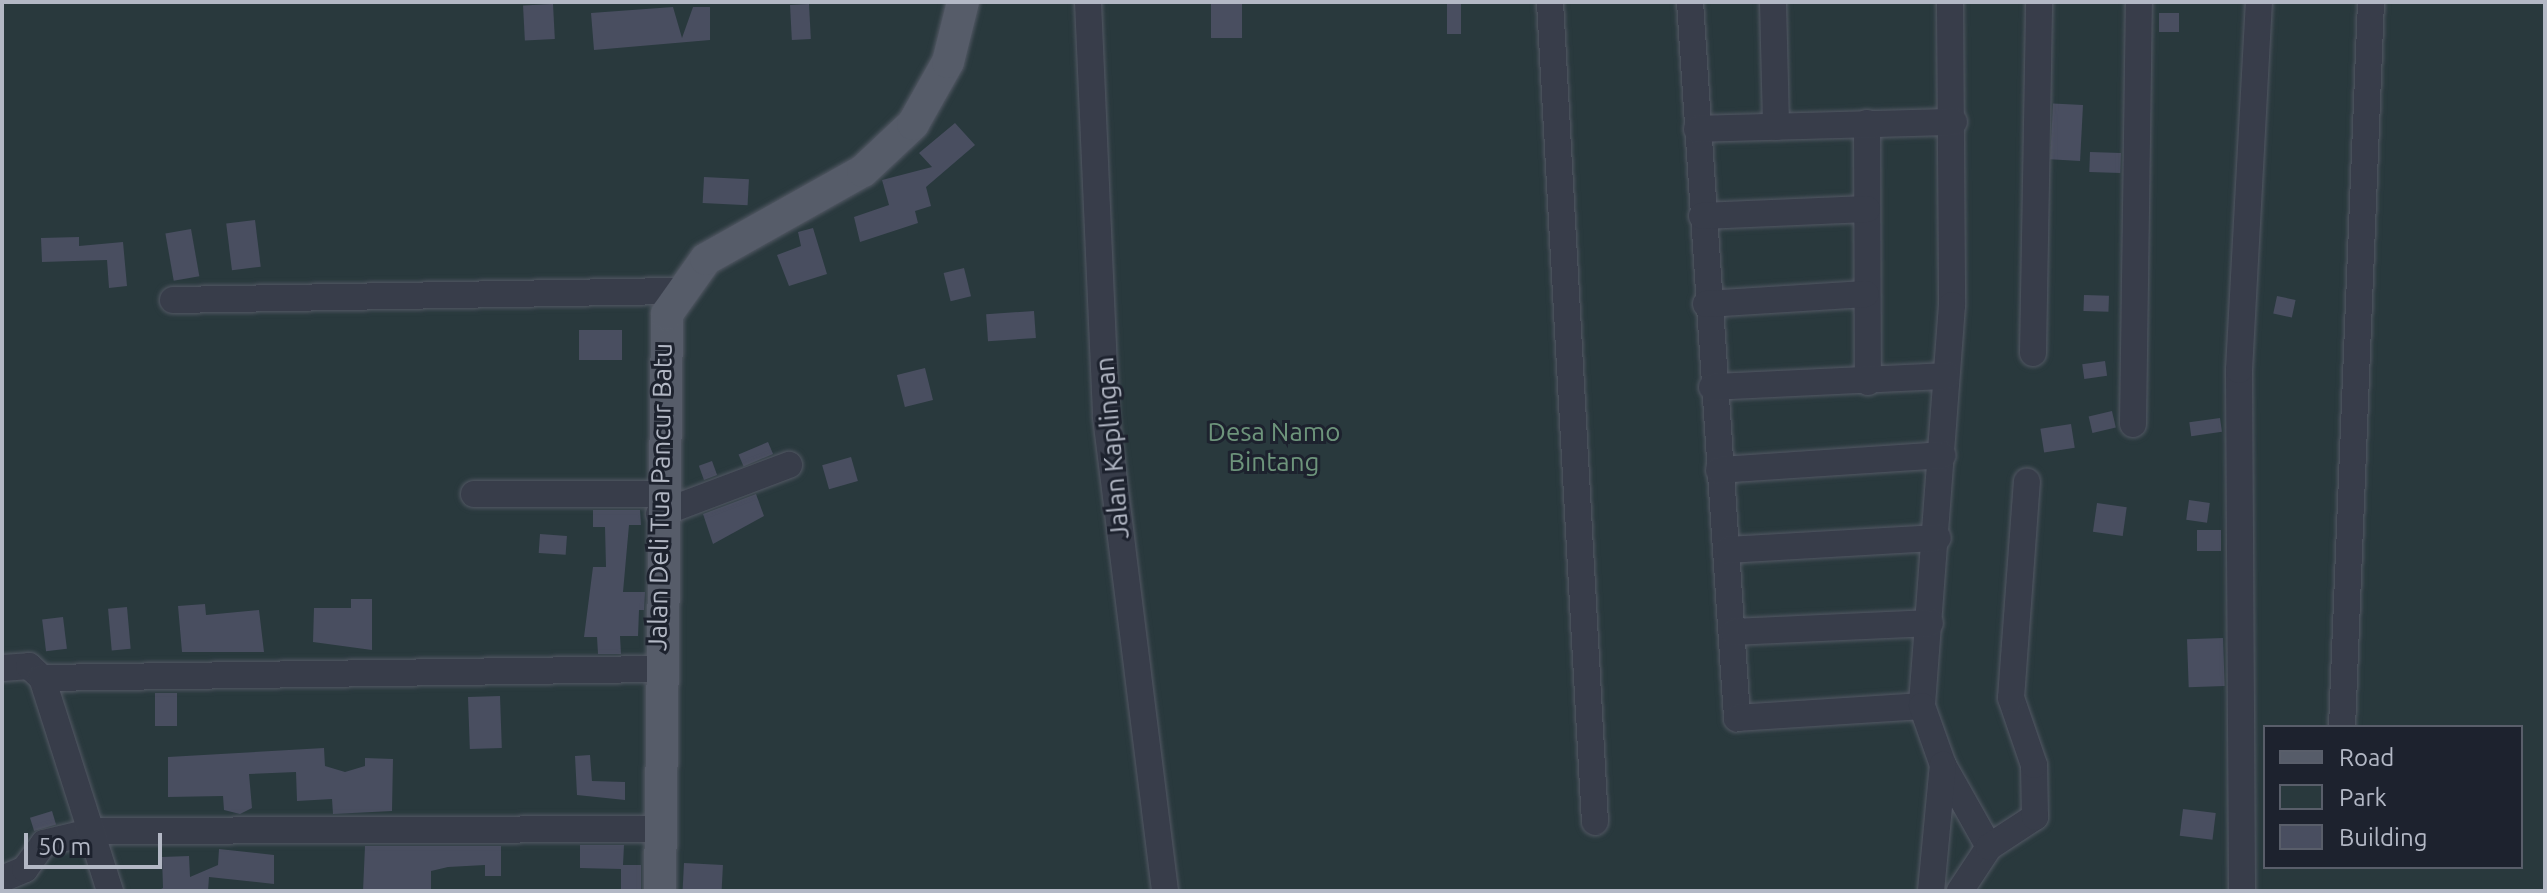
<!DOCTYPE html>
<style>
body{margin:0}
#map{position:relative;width:2547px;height:893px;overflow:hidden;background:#252b39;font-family:Ubuntu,sans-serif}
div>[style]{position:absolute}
.green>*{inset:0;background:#29393d}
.building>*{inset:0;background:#494e60;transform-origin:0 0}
.roads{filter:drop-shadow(0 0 2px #535864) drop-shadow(0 0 2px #535864)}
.minor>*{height:26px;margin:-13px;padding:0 13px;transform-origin:13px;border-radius:13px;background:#383d4a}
.major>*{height:32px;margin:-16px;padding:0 16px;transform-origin:16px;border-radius:16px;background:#565c69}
span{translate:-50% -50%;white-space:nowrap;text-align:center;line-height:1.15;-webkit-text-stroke:6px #1d222e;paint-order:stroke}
.park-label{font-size:26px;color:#6d947b}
.street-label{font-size:26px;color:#b3b8c5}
.frame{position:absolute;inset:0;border:4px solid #b3b8c5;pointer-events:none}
.legend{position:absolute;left:2263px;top:725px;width:260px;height:144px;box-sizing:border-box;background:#1d222e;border:2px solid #595e6a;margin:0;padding:10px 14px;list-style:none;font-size:24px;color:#b3b8c5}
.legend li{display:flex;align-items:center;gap:16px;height:40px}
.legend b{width:40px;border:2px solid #595e6a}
.scale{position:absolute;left:24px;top:833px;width:138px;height:36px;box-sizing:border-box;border:4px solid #b3b8c5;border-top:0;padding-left:10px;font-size:24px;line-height:28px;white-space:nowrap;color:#b3b8c5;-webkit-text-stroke:6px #1d222e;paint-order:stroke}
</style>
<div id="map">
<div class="green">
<i style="clip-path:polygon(evenodd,2px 2px,2545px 2px,2545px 891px,2px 891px,2px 2px,2265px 727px,2521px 727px,2521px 867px,2265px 867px,2265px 727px)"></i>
</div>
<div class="building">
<i style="left:1211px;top:2px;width:31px;height:36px"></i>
<i style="left:1447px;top:2px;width:14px;height:32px"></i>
<i style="left:553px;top:4px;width:35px;height:30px;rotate:87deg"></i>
<i style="left:809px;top:4px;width:35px;height:19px;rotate:87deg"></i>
<i style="clip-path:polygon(673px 7px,682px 38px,693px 7px,710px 7px,710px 40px,594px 50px,591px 13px)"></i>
<i style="left:2159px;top:13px;width:20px;height:19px"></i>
<i style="left:2083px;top:105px;width:56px;height:30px;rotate:93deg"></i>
<i style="clip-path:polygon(955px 123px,975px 145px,926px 187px,931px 206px,915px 211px,918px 223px,860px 242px,854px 217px,889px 205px,882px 180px,932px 167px,919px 153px)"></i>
<i style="left:2090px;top:152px;width:31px;height:20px;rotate:2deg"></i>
<i style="left:704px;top:177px;width:45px;height:26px;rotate:3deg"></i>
<i style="left:255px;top:220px;width:47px;height:29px;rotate:83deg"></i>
<i style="clip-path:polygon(813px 228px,827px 274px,789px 286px,777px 255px,801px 246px,798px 232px)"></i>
<i style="left:191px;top:229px;width:48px;height:26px;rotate:80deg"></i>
<i style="clip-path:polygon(79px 237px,79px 246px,123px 242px,127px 286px,109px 288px,107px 260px,42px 262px,41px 238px)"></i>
<i style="left:964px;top:268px;width:29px;height:21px;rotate:76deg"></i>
<i style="left:2084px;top:295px;width:25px;height:16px;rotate:2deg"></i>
<i style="left:2277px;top:296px;width:19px;height:18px;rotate:12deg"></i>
<i style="left:1034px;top:311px;width:27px;height:48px;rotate:86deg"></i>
<i style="left:622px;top:330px;width:30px;height:43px;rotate:90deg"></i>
<i style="left:2105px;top:361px;width:15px;height:23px;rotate:82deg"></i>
<i style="left:925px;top:368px;width:33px;height:29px;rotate:76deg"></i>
<i style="left:2112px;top:411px;width:17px;height:24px;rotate:77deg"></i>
<i style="left:2220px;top:418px;width:14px;height:31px;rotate:82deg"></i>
<i style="left:2071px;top:424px;width:24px;height:31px;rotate:81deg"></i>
<i style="left:768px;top:442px;width:13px;height:32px;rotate:67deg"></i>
<i style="left:851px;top:457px;width:25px;height:30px;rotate:74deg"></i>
<i style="left:712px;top:461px;width:15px;height:14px;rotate:70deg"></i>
<i style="clip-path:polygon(756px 494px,764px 516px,713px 544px,703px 514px)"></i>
<i style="left:2189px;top:500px;width:21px;height:20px;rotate:8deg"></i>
<i style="left:2097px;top:503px;width:30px;height:29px;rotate:8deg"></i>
<i style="clip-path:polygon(593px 510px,640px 510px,641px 525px,629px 525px,623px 592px,645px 592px,644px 610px,639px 610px,638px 636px,620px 636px,621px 654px,598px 654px,597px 637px,584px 637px,593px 567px,606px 567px,605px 527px,593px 527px)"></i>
<i style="left:2197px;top:530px;width:24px;height:21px"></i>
<i style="left:540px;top:534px;width:27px;height:19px;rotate:4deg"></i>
<i style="clip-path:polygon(351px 599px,372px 599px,372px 650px,313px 642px,314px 608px,351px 608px)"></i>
<i style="clip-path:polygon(205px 604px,206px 615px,259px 610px,264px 652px,182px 652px,178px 606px)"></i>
<i style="left:127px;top:607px;width:42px;height:19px;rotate:85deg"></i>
<i style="left:63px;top:617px;width:32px;height:21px;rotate:83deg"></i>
<i style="left:2223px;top:638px;width:48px;height:36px;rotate:88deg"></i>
<i style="left:155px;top:693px;width:22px;height:33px"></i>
<i style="left:500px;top:696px;width:52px;height:32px;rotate:88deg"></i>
<i style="clip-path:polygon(324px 748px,325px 766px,345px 772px,365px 766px,365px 758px,393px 759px,392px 811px,333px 814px,332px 799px,297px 801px,296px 772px,249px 774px,252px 808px,240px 814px,224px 810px,223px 796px,168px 797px,168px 757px)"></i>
<i style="clip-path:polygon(590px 755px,592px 781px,625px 782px,625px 800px,577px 795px,575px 756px)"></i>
<i style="left:2183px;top:809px;width:33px;height:27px;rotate:7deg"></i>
<i style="left:52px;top:811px;width:14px;height:23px;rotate:73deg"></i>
<i style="clip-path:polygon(580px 845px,624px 845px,623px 865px,641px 865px,641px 891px,621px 891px,621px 869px,580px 868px)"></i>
<i style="clip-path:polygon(365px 846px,501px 846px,501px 876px,485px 876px,485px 865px,448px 867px,431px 871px,431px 891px,363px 891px)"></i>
<i style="clip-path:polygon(219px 849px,274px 855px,274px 884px,209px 877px,208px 891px,157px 891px,163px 888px,162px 857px,189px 856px,190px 877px,218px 865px)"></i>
<i style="left:684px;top:863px;width:39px;height:28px;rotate:3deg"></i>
</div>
<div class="roads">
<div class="minor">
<i style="left:1088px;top:2px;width:415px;rotate:87.5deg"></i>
<i style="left:1106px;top:417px;width:478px;rotate:82.9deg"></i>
<i style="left:1550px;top:2px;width:821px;rotate:86.86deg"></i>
<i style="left:1690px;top:2px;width:718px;rotate:86.24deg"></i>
<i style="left:1737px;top:718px;width:185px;rotate:-3.7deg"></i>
<i style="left:1773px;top:2px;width:125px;rotate:88.6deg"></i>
<i style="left:1950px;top:2px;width:303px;rotate:89.6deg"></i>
<i style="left:1952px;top:305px;width:402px;rotate:94.3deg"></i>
<i style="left:1922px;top:706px;width:63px;rotate:70.4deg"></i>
<i style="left:1943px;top:765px;width:94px;rotate:60.7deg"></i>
<i style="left:1867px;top:123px;width:259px;rotate:89.8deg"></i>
<i style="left:1697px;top:129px;width:257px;rotate:-1.6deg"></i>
<i style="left:1702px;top:216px;width:165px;rotate:-2.4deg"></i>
<i style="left:173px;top:300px;width:503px;rotate:-1.03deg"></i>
<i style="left:1706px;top:304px;width:160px;rotate:-3.6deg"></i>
<i style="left:2033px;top:353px;width:351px;rotate:-89deg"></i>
<i style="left:1712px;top:387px;width:234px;rotate:-2.7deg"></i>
<i style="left:2133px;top:424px;width:422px;rotate:-89.2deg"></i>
<i style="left:1719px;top:470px;width:224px;rotate:-3.8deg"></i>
<i style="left:474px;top:494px;width:185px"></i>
<i style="left:659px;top:514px;width:139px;rotate:-20.7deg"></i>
<i style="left:1727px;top:550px;width:211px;rotate:-3.3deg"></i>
<i style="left:1734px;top:632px;width:196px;rotate:-2.6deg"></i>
<i style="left:2px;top:668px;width:27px;rotate:-4deg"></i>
<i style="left:29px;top:666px;width:18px;rotate:43deg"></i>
<i style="left:2342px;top:727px;width:726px;rotate:-87.71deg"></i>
<i style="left:2px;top:879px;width:25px;rotate:-23deg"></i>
<i style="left:25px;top:869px;width:32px;rotate:-54deg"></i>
<i style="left:44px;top:843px;width:51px;rotate:-13.5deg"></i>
<i style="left:94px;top:831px;width:566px;rotate:-0.2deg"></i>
<i style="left:110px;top:891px;width:224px;rotate:-107.7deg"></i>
<i style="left:42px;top:678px;width:615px;rotate:-0.84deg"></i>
<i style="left:1931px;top:891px;width:127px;rotate:-84.6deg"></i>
<i style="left:1960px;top:891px;width:53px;rotate:-56.6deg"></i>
<i style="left:1989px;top:847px;width:55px;rotate:-33.1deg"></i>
<i style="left:2035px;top:817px;width:52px;rotate:-91.1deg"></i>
<i style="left:2034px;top:765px;width:71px;rotate:-108.9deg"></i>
<i style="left:2011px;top:698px;width:217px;rotate:-85.8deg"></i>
<i style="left:2242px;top:891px;width:521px;rotate:-90.33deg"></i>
<i style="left:2239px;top:370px;width:369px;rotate:-86.9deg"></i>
</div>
<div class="major">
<i style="left:660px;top:891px;width:577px;rotate:-89.3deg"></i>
<i style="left:667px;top:314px;width:67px;rotate:-54.7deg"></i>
<i style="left:706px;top:259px;width:180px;rotate:-29.3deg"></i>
<i style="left:863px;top:171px;width:69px;rotate:-43.2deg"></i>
<i style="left:913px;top:124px;width:71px;rotate:-60.6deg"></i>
<i style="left:948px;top:62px;width:62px;rotate:-76deg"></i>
</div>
</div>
<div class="park-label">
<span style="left:1274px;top:447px">Desa Namo<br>Bintang</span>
</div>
<div class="street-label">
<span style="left:1112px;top:448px;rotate:-95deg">Jalan Kaplingan</span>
<span style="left:660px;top:497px;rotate:-89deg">Jalan Deli Tua Pancur Batu</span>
</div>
<div class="frame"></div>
<ul class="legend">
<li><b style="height:10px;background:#565c69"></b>Road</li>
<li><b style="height:22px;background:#29393d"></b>Park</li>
<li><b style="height:22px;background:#494e60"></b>Building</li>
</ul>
<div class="scale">50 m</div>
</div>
